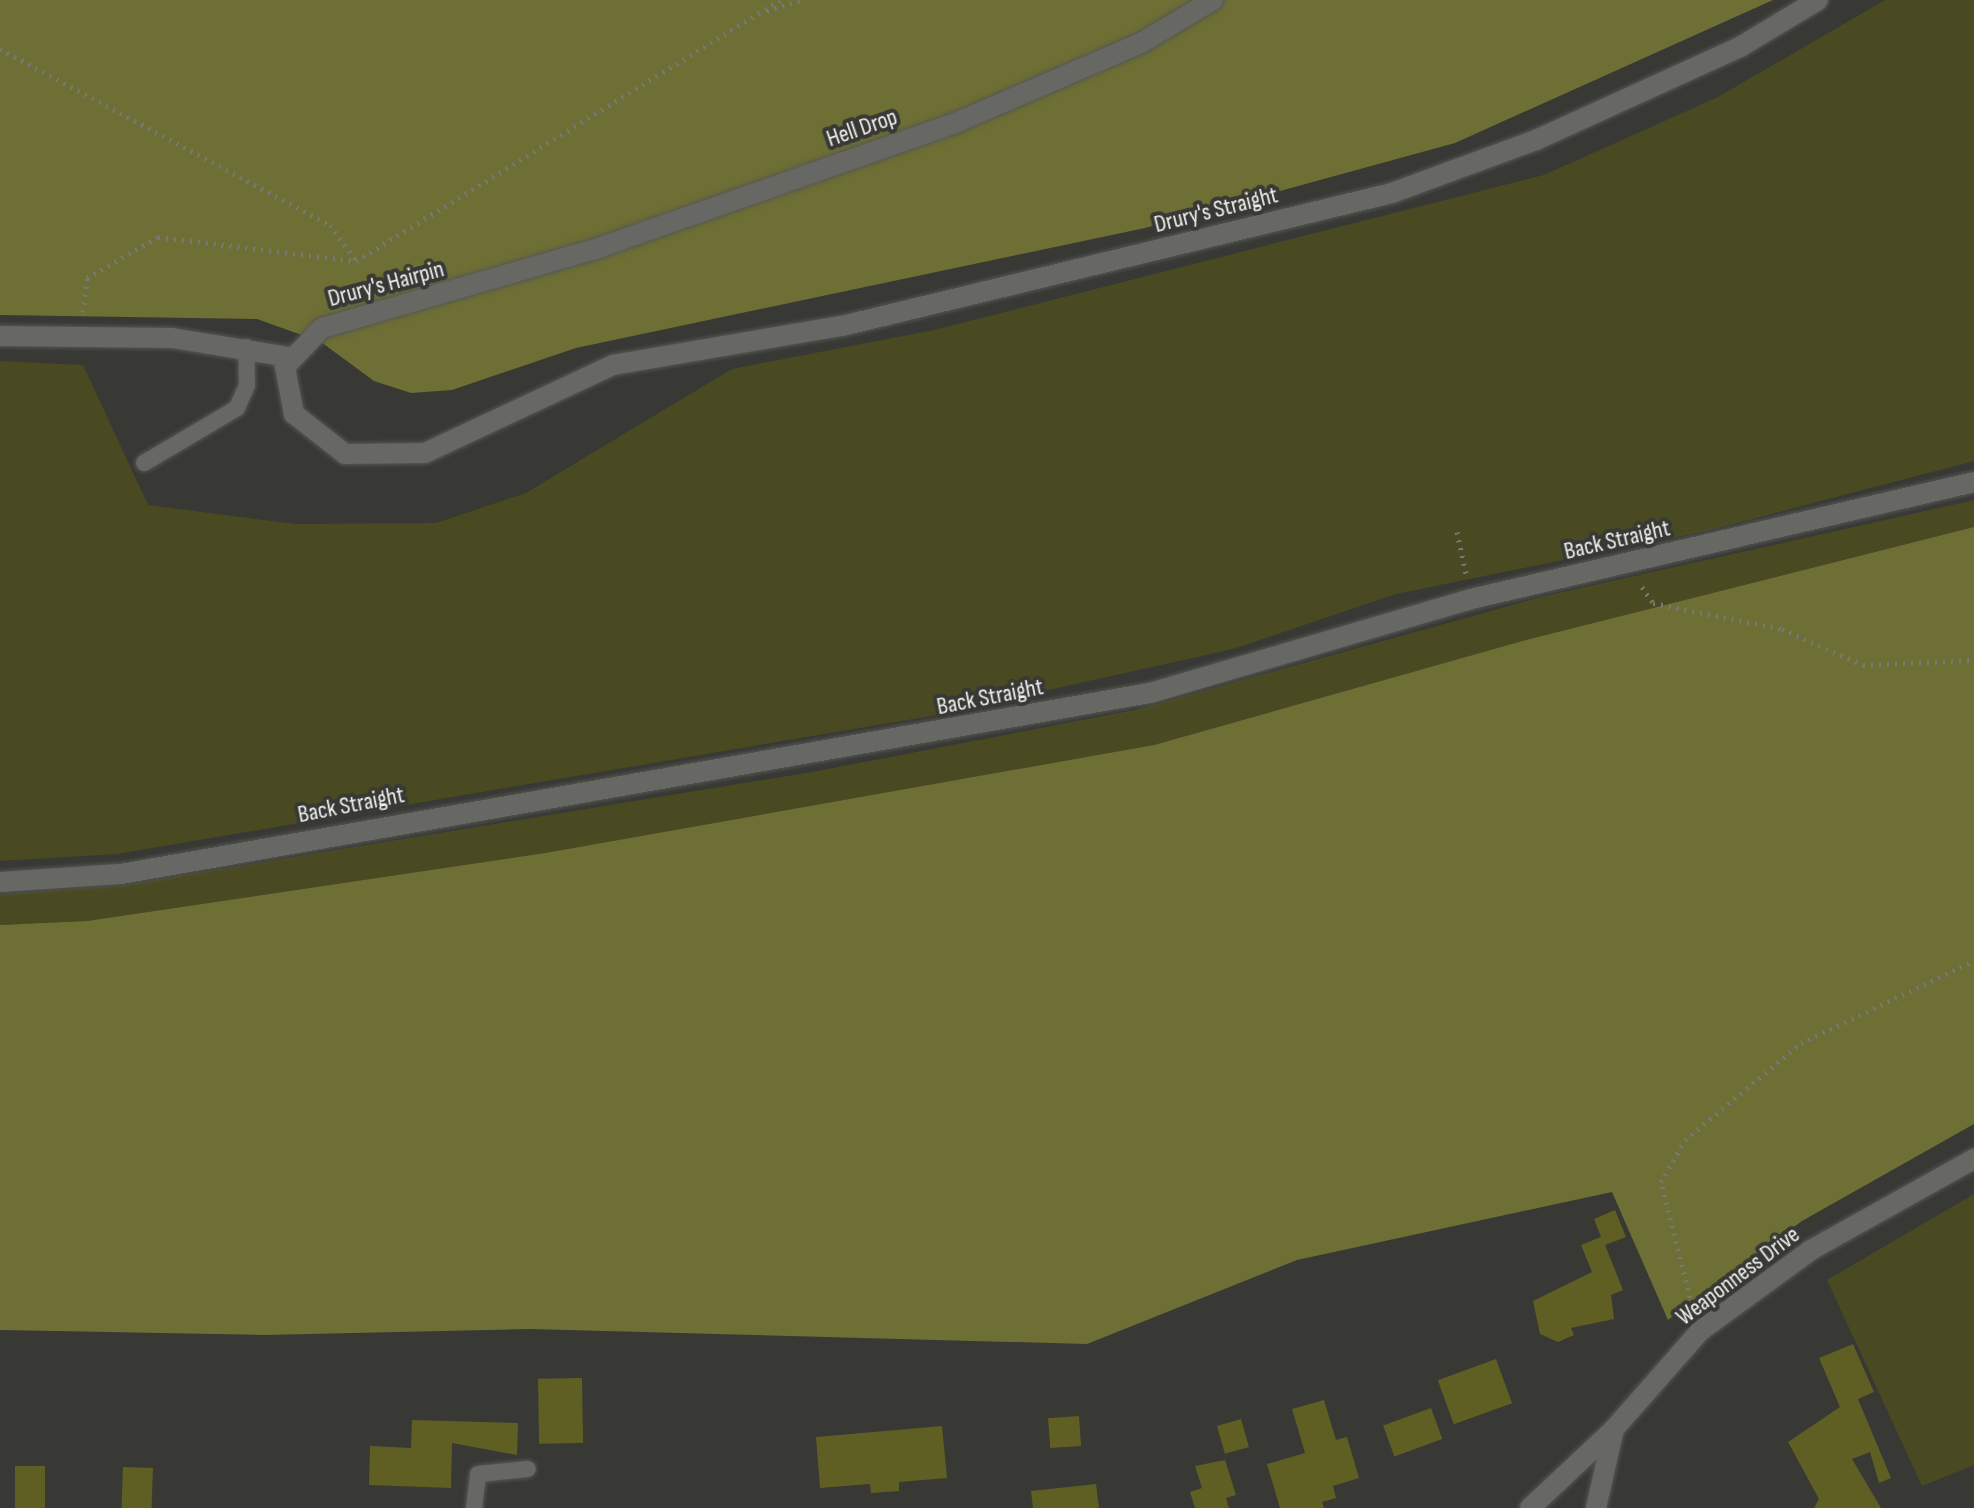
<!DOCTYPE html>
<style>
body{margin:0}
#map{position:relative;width:1974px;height:1508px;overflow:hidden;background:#383835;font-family:"Sofia Sans Condensed",sans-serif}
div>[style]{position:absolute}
.green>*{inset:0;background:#4a4a22}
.forest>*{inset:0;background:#6e6f34}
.building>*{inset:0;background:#5f5f23;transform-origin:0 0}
.path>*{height:5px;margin-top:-2.5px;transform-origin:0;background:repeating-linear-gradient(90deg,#777774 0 2px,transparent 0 8px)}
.roads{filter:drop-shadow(0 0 2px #555653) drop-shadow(0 0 2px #555653)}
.service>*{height:16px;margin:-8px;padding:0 8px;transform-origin:8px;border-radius:8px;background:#676864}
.minor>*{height:20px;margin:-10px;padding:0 10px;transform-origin:10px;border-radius:10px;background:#676864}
span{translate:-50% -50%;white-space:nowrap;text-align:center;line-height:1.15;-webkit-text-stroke:8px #383835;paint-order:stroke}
.street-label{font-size:24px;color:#f0f0ee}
</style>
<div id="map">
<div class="green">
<i style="clip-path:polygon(1885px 0,1974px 0,1974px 461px,1706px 531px,1396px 594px,1233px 649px,931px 716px,116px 854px,0 861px,0 361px,83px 365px,148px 505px,295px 524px,436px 523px,526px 493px,732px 369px,934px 330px,1544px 175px,1718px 97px)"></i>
<i style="clip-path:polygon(1974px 500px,1974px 527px,1526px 640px,1154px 745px,545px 853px,87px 921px,0 925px,0 894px,123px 885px,812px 772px,1135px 710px,1541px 597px)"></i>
<i style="clip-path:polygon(1974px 1194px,1974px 1465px,1922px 1486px,1827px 1280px)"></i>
</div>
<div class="forest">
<i style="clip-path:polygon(0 0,1773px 0,1455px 143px,1145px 228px,576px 348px,452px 390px,411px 393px,374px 381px,321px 342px,257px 319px,0 315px)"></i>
<i style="clip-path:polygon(1974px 527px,1974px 1124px,1802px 1221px,1668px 1320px,1612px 1192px,1297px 1260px,1087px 1344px,530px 1329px,264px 1335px,0 1330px,0 925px,87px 921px,545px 853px,1154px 745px,1526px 640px)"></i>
</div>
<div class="building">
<i style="clip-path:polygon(1615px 1210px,1626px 1237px,1605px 1245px,1623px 1290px,1611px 1295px,1614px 1319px,1571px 1328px,1574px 1335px,1558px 1342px,1540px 1334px,1533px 1301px,1592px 1272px,1581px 1245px,1601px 1237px,1594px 1219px)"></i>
<i style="clip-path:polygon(1853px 1344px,1874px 1392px,1858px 1399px,1891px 1478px,1879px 1483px,1870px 1452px,1852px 1459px,1881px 1508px,1814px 1508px,1819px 1499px,1788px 1442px,1840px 1407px,1819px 1358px)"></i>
<i style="left:1496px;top:1359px;width:47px;height:62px;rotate:70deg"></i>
<i style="left:582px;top:1378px;width:65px;height:44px;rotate:89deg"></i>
<i style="clip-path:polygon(1324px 1400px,1336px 1440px,1347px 1437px,1359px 1478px,1333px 1486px,1336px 1498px,1322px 1502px,1324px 1508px,1280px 1508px,1267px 1464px,1305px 1453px,1292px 1409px)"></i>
<i style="left:1431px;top:1408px;width:33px;height:51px;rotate:70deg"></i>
<i style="left:1079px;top:1416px;width:30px;height:31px;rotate:86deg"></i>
<i style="left:1241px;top:1419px;width:29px;height:25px;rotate:74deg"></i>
<i style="clip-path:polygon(412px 1420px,518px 1423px,517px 1455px,452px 1443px,451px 1488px,369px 1485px,370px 1446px,411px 1448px)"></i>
<i style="clip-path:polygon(942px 1426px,947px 1478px,899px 1482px,899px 1491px,871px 1493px,870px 1484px,820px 1488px,816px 1437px)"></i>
<i style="clip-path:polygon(1225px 1460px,1236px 1495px,1226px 1498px,1229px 1508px,1195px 1508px,1190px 1492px,1202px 1488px,1195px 1466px)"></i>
<i style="left:15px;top:1466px;width:30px;height:42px"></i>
<i style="left:123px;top:1467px;width:30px;height:41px;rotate:2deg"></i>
<i style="clip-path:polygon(1096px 1484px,1099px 1508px,1033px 1508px,1031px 1491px)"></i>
</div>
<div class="path">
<i style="left:767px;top:11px;width:36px;rotate:-18deg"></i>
<i style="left:0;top:49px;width:374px;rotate:28.1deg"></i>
<i style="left:330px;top:225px;width:44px;rotate:54.2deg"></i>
<i style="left:356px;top:261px;width:498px;rotate:-31.6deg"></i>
<i style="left:83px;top:312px;width:34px;rotate:-83deg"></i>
<i style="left:87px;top:278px;width:82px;rotate:-30deg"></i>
<i style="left:158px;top:237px;width:199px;rotate:6.9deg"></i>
<i style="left:1457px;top:532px;width:43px;rotate:77.9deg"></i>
<i style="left:1642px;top:587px;width:19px;rotate:55deg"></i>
<i style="left:1653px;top:603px;width:132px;rotate:11.4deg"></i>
<i style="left:1782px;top:629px;width:89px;rotate:24deg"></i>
<i style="left:1863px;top:665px;width:111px;rotate:-2.6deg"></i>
<i style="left:1692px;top:1305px;width:127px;rotate:-104.1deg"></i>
<i style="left:1661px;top:1182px;width:48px;rotate:-60.3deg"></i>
<i style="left:1685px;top:1140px;width:151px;rotate:-39.9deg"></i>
<i style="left:1801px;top:1043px;width:191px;rotate:-25.4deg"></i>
</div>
<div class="roads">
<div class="service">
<i style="left:144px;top:463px;width:108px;rotate:-30.6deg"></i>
<i style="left:237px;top:408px;width:24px;rotate:-66deg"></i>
<i style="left:247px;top:386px;width:39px;rotate:-91deg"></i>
<i style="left:474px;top:1508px;width:34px;rotate:-83deg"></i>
<i style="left:478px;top:1474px;width:50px;rotate:-5.7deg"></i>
</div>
<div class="minor">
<i style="left:1213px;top:0;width:84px;rotate:149.2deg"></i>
<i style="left:1141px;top:43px;width:199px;rotate:156.7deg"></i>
<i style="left:958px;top:122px;width:380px;rotate:160.7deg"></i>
<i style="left:599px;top:248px;width:288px;rotate:163.9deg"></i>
<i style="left:322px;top:328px;width:54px;rotate:133.5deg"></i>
<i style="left:285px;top:367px;width:48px;rotate:79.2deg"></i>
<i style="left:294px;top:414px;width:65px;rotate:38.1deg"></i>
<i style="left:345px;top:454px;width:80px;rotate:-0.7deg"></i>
<i style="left:425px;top:453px;width:208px;rotate:-25.1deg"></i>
<i style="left:613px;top:365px;width:232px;rotate:-9.7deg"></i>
<i style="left:842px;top:326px;width:566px;rotate:-13.59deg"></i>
<i style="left:1392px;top:193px;width:153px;rotate:-20.2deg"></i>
<i style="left:1536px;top:140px;width:224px;rotate:-24.5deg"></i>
<i style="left:1740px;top:47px;width:91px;rotate:-31.1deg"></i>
<i style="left:0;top:336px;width:172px;rotate:0.7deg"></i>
<i style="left:172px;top:338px;width:119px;rotate:9.2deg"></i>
<i style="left:0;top:882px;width:121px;rotate:-3.8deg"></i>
<i style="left:121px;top:874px;width:1045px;rotate:-9.98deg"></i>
<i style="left:1150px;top:693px;width:334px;rotate:-16.3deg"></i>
<i style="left:1471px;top:599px;width:516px;rotate:-13.09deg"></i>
<i style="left:1530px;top:1508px;width:115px;rotate:-43.2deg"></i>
<i style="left:1614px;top:1429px;width:130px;rotate:-48.7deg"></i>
<i style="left:1700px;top:1331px;width:137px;rotate:-36.1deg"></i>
<i style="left:1811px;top:1250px;width:187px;rotate:-29.2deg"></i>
<i style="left:1596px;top:1508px;width:77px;rotate:-77.2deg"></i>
</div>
</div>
<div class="street-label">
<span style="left:862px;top:128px;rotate:-19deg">Hell Drop</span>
<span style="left:1216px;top:210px;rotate:-14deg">Drury's Straight</span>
<span style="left:386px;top:284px;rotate:-15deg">Drury's Hairpin</span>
<span style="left:1617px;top:540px;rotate:-13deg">Back Straight</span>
<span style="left:990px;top:697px;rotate:-11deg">Back Straight</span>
<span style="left:351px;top:805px;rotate:-11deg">Back Straight</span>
<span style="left:1738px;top:1276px;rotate:-37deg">Weaponness Drive</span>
</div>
</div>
